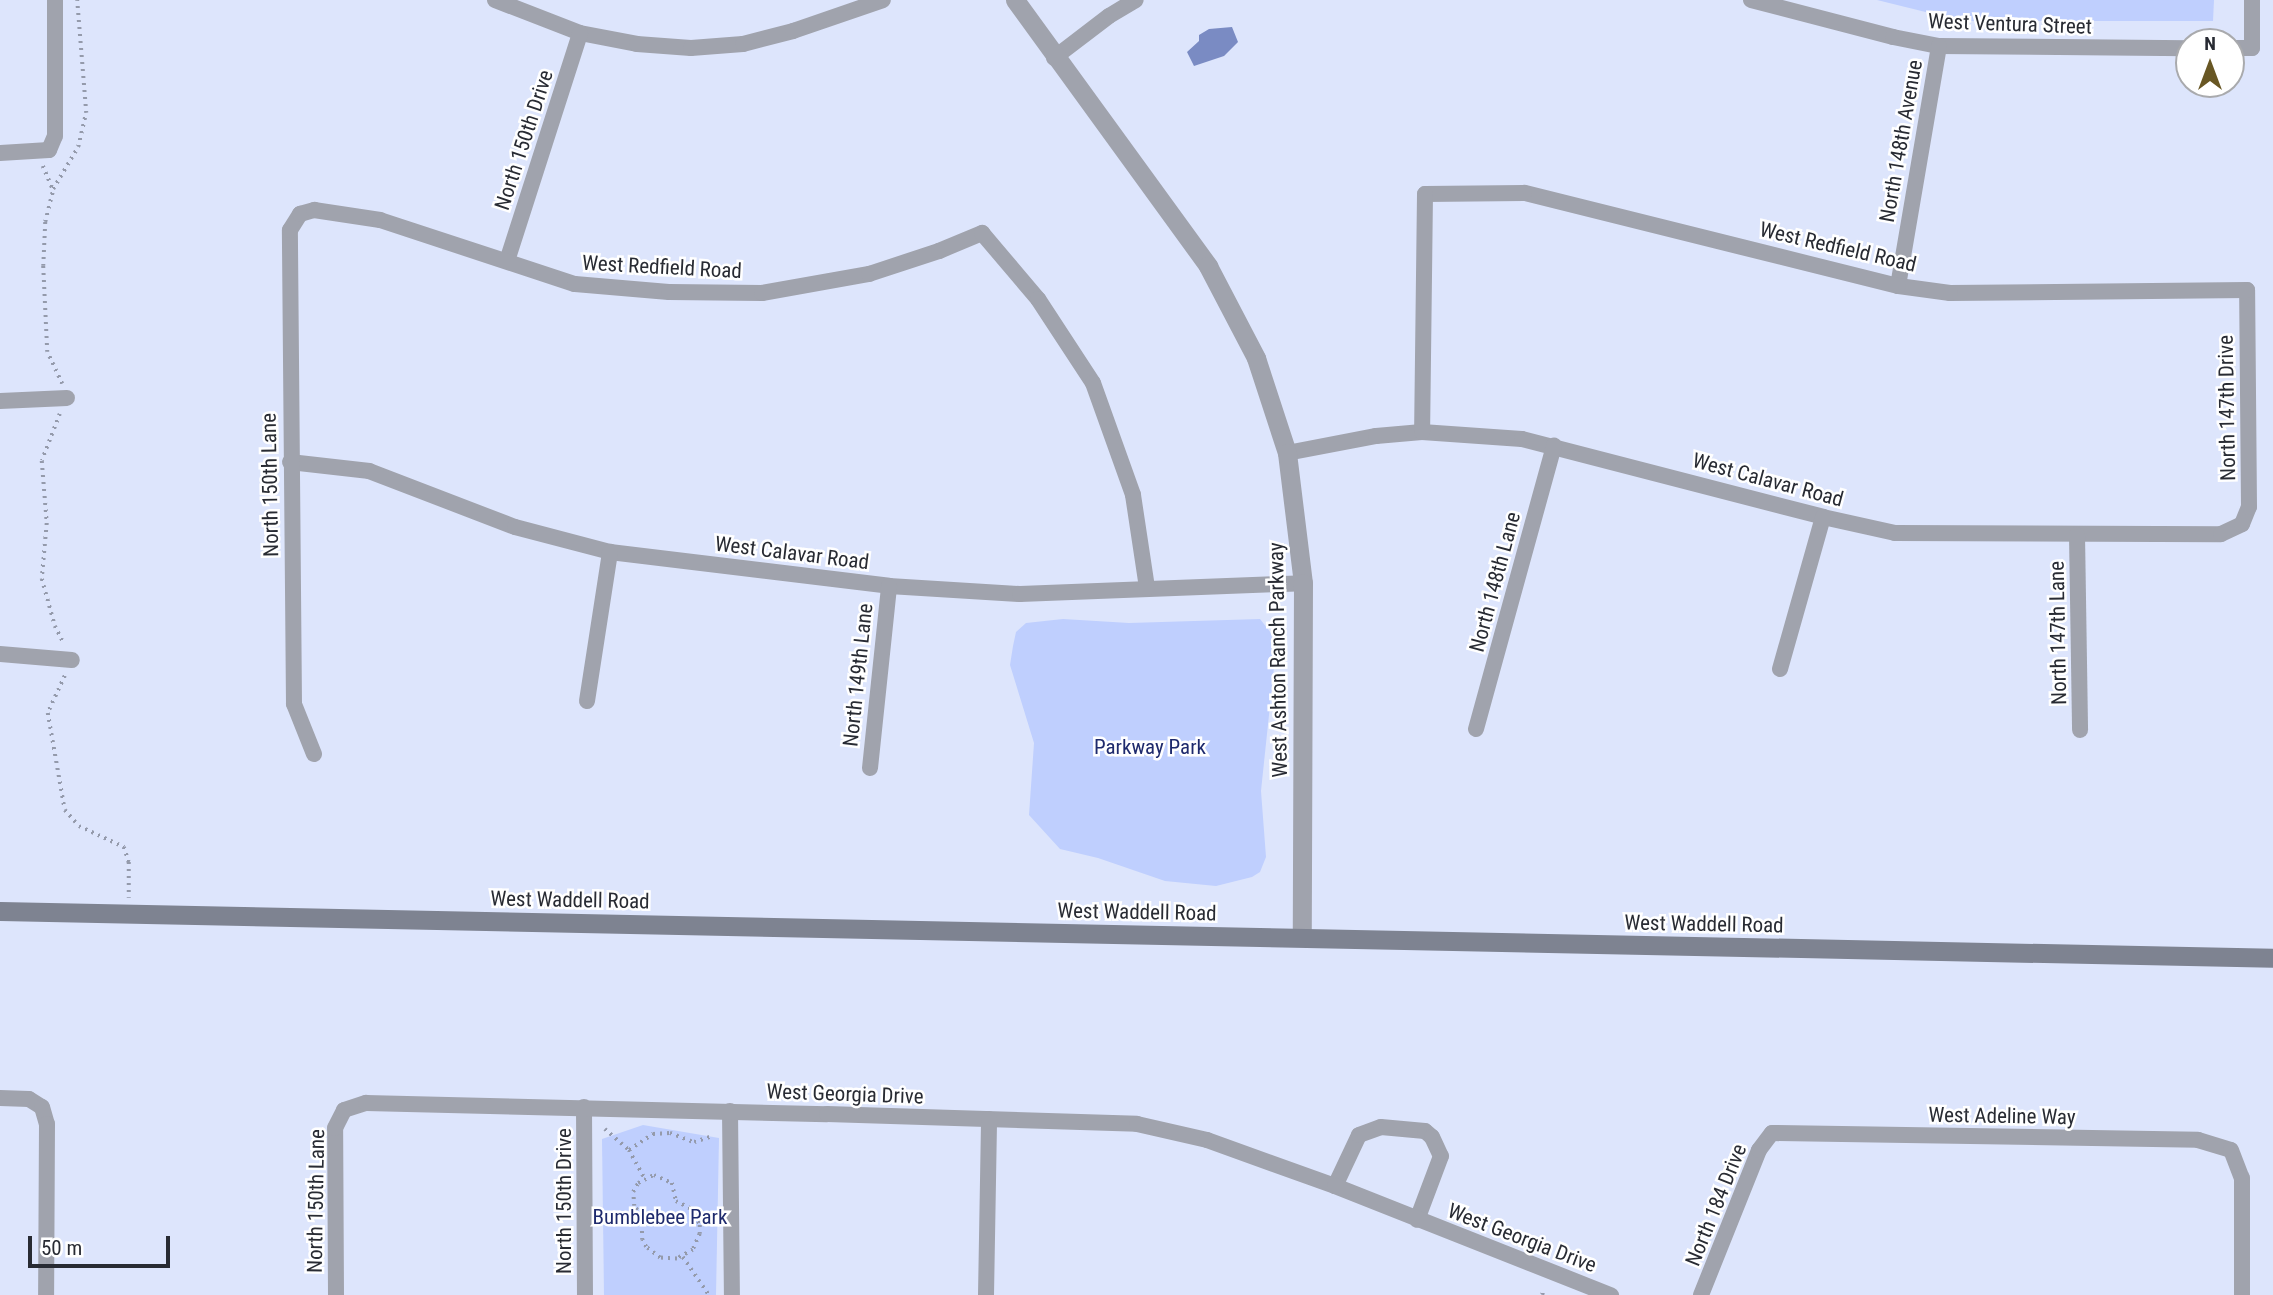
<!DOCTYPE html>
<style>
body{margin:0}
#map{position:relative;width:2273px;height:1295px;overflow:hidden;background:#dde5fc;font-family:"Roboto Condensed",sans-serif}
div>[style]{position:absolute}
.green>*{inset:0;background:#bfcffe}
.water>*{inset:0;background:#7a8bc3}
.path>*{height:3.5px;margin-top:-1.75px;transform-origin:0;background:repeating-linear-gradient(90deg,#949aab 0 2px,transparent 0 7px)}
.minor>*{height:16px;margin:-8px;padding:0 8px;transform-origin:8px;border-radius:8px;background:#a0a3ad}
.tertiary>*{height:19px;margin:-9.5px;padding:0 9.5px;transform-origin:9.5px;border-radius:9.5px;background:#a0a3ad}
.secondary>*{height:19px;margin:-9.5px;padding:0 9.5px;transform-origin:9.5px;border-radius:9.5px;background:#7e8391}
span{translate:-50% -50%;white-space:nowrap;text-align:center;line-height:1.15;-webkit-text-stroke:5px #fff;paint-order:stroke}
.street-label{font-size:21px;color:#282b33}
.park-label{font-size:21px;color:#1e2a6d}
.north{position:absolute;left:2175px;top:28px;width:70px;height:70px;box-sizing:border-box;background:#fff;border:2px solid #a9aaad;border-radius:50%;rotate:0deg;font-size:19px;font-weight:700;line-height:28px;text-align:center;color:#282b33}
.north::after{content:'';display:block;margin:auto;width:24px;height:32px;background:#685724;clip-path:polygon(50% 0,100% 100%,50% 72%,0 100%)}
.scale{position:absolute;left:28px;top:1236px;width:142px;height:32px;box-sizing:border-box;border:4px solid #282b33;border-top:0;padding-left:9px;font-size:21px;line-height:24px;white-space:nowrap;color:#282b33;-webkit-text-stroke:5px #fff;paint-order:stroke}
</style>
<div id="map">
<div class="green">
<i style="clip-path:polygon(1877px 0,2214px 0,2213px 21px,1962px 21px)"></i>
<i style="clip-path:polygon(1063px 619px,1129px 623px,1260px 619px,1271px 633px,1275px 658px,1261px 791px,1266px 857px,1260px 872px,1252px 877px,1216px 886px,1165px 881px,1098px 858px,1060px 849px,1029px 815px,1034px 743px,1010px 665px,1013px 646px,1016px 632px,1026px 623px)"></i>
<i style="clip-path:polygon(643px 1125px,719px 1138px,716px 1295px,604px 1295px,602px 1139px)"></i>
</div>
<div class="water">
<i style="clip-path:polygon(1232px 27px,1238px 42px,1224px 56px,1194px 66px,1187px 52px,1199px 41px,1199px 35px,1209px 29px)"></i>
</div>
<div class="path">
<i style="left:43px;top:166px;width:25px;rotate:67deg"></i>
<i style="left:62px;top:384px;width:35px;rotate:-115deg"></i>
<i style="left:47px;top:352px;width:86px;rotate:-92.7deg"></i>
<i style="left:43px;top:266px;width:44px;rotate:-87.4deg"></i>
<i style="left:45px;top:222px;width:34px;rotate:-76deg"></i>
<i style="left:53px;top:189px;width:49px;rotate:-59.2deg"></i>
<i style="left:78px;top:147px;width:35px;rotate:-77deg"></i>
<i style="left:86px;top:113px;width:113px;rotate:-94.6deg"></i>
<i style="left:60px;top:414px;width:50px;rotate:111deg"></i>
<i style="left:42px;top:461px;width:62px;rotate:85.4deg"></i>
<i style="left:47px;top:523px;width:56px;rotate:95.1deg"></i>
<i style="left:42px;top:579px;width:49px;rotate:74.5deg"></i>
<i style="left:55px;top:626px;width:20px;rotate:63deg"></i>
<i style="left:65px;top:676px;width:41px;rotate:114.7deg"></i>
<i style="left:48px;top:713px;width:98px;rotate:80.1deg"></i>
<i style="left:65px;top:810px;width:21px;rotate:49deg"></i>
<i style="left:79px;top:826px;width:50px;rotate:25deg"></i>
<i style="left:124px;top:847px;width:16px;rotate:72deg"></i>
<i style="left:129px;top:862px;width:36px;rotate:90deg"></i>
<i style="left:605px;top:1129px;width:32px;rotate:41deg"></i>
<i style="left:629px;top:1150px;width:33px;rotate:61deg"></i>
<i style="left:629px;top:1150px;width:29px;rotate:-34deg"></i>
<i style="left:653px;top:1134px;width:17px;rotate:-3deg"></i>
<i style="left:670px;top:1133px;width:26px;rotate:21deg"></i>
<i style="left:694px;top:1142px;width:20px;rotate:-18deg"></i>
<i style="left:654px;top:1175px;width:20px;rotate:24deg"></i>
<i style="left:672px;top:1183px;width:18px;rotate:77deg"></i>
<i style="left:676px;top:1201px;width:18px;rotate:27deg"></i>
<i style="left:692px;top:1209px;width:18px;rotate:63deg"></i>
<i style="left:700px;top:1225px;width:9px;rotate:90deg"></i>
<i style="left:700px;top:1234px;width:17px;rotate:114deg"></i>
<i style="left:693px;top:1250px;width:18px;rotate:151deg"></i>
<i style="left:677px;top:1259px;width:17px;rotate:-177deg"></i>
<i style="left:660px;top:1258px;width:18px;rotate:-142deg"></i>
<i style="left:646px;top:1247px;width:8px;rotate:-120deg"></i>
<i style="left:642px;top:1240px;width:24px;rotate:-92deg"></i>
<i style="left:641px;top:1216px;width:12px;rotate:-125deg"></i>
<i style="left:634px;top:1206px;width:14px;rotate:-94deg"></i>
<i style="left:633px;top:1192px;width:10px;rotate:-61deg"></i>
<i style="left:638px;top:1183px;width:18px;rotate:-27deg"></i>
<i style="left:683px;top:1257px;width:46px;rotate:55.6deg"></i>
<i style="left:1542px;top:1295px;width:4px;rotate:-76deg"></i>
</div>
<div class="minor">
<i style="left:495px;top:0;width:91px;rotate:21.2deg"></i>
<i style="left:580px;top:33px;width:58px;rotate:10.9deg"></i>
<i style="left:637px;top:44px;width:54px;rotate:4.2deg"></i>
<i style="left:691px;top:48px;width:52px;rotate:-4.4deg"></i>
<i style="left:743px;top:44px;width:52px;rotate:-14.6deg"></i>
<i style="left:793px;top:31px;width:95px;rotate:-19deg"></i>
<i style="left:1751px;top:0;width:147px;rotate:14.6deg"></i>
<i style="left:1893px;top:37px;width:47px;rotate:11.1deg"></i>
<i style="left:1939px;top:46px;width:250px;rotate:0.5deg"></i>
<i style="left:2231px;top:48px;width:21px"></i>
<i style="left:2252px;top:48px;width:48px;rotate:-90deg"></i>
<i style="left:1054px;top:58px;width:69px;rotate:-37.4deg"></i>
<i style="left:1109px;top:16px;width:31px;rotate:-31deg"></i>
<i style="left:0;top:153px;width:49px;rotate:-3.5deg"></i>
<i style="left:49px;top:150px;width:15px;rotate:-67deg"></i>
<i style="left:55px;top:136px;width:136px;rotate:-90deg"></i>
<i style="left:507px;top:261px;width:239px;rotate:-72.2deg"></i>
<i style="left:1898px;top:286px;width:243px;rotate:-80.3deg"></i>
<i style="left:0;top:401px;width:67px;rotate:-2.6deg"></i>
<i style="left:1287px;top:453px;width:91px;rotate:-10.8deg"></i>
<i style="left:1376px;top:436px;width:46px;rotate:-5deg"></i>
<i style="left:1422px;top:432px;width:100px;rotate:4deg"></i>
<i style="left:1522px;top:439px;width:311px;rotate:14.5deg"></i>
<i style="left:1823px;top:517px;width:74px;rotate:12.5deg"></i>
<i style="left:1895px;top:533px;width:326px;rotate:0.2deg"></i>
<i style="left:2221px;top:534px;width:23px;rotate:-25deg"></i>
<i style="left:2242px;top:524px;width:18px;rotate:-68deg"></i>
<i style="left:2249px;top:507px;width:217px;rotate:-90.5deg"></i>
<i style="left:2247px;top:290px;width:297px;rotate:179.4deg"></i>
<i style="left:1950px;top:293px;width:52px;rotate:-172.3deg"></i>
<i style="left:1898px;top:286px;width:385px;rotate:-166deg"></i>
<i style="left:1524px;top:193px;width:99px;rotate:179.4deg"></i>
<i style="left:1425px;top:194px;width:238px;rotate:90.7deg"></i>
<i style="left:290px;top:462px;width:80px;rotate:6.5deg"></i>
<i style="left:369px;top:471px;width:156px;rotate:21deg"></i>
<i style="left:515px;top:527px;width:98px;rotate:14.7deg"></i>
<i style="left:610px;top:552px;width:281px;rotate:6.9deg"></i>
<i style="left:889px;top:586px;width:131px;rotate:3.5deg"></i>
<i style="left:1020px;top:594px;width:283px;rotate:-2.2deg"></i>
<i style="left:2077px;top:535px;width:195px;rotate:89.1deg"></i>
<i style="left:0;top:654px;width:72px;rotate:4.8deg"></i>
<i style="left:1780px;top:669px;width:158px;rotate:-74.2deg"></i>
<i style="left:587px;top:701px;width:151px;rotate:-81.2deg"></i>
<i style="left:1476px;top:729px;width:294px;rotate:-74.6deg"></i>
<i style="left:314px;top:754px;width:54px;rotate:-111.8deg"></i>
<i style="left:294px;top:704px;width:474px;rotate:-90.5deg"></i>
<i style="left:290px;top:230px;width:19px;rotate:-58deg"></i>
<i style="left:300px;top:214px;width:15px;rotate:-16deg"></i>
<i style="left:314px;top:210px;width:67px;rotate:8.6deg"></i>
<i style="left:380px;top:220px;width:205px;rotate:18.2deg"></i>
<i style="left:575px;top:284px;width:94px;rotate:4.9deg"></i>
<i style="left:669px;top:292px;width:93px;rotate:0.6deg"></i>
<i style="left:762px;top:293px;width:109px;rotate:-10.1deg"></i>
<i style="left:869px;top:274px;width:74px;rotate:-18.2deg"></i>
<i style="left:939px;top:251px;width:47px;rotate:-22.7deg"></i>
<i style="left:982px;top:233px;width:87px;rotate:49.7deg"></i>
<i style="left:1038px;top:299px;width:100px;rotate:56.8deg"></i>
<i style="left:1093px;top:383px;width:119px;rotate:70.3deg"></i>
<i style="left:1133px;top:495px;width:94px;rotate:81.4deg"></i>
<i style="left:870px;top:768px;width:183px;rotate:-84deg"></i>
<i style="left:0;top:1098px;width:29px;rotate:2deg"></i>
<i style="left:29px;top:1099px;width:15px;rotate:32deg"></i>
<i style="left:42px;top:1107px;width:18px;rotate:74deg"></i>
<i style="left:47px;top:1124px;width:171px;rotate:90.3deg"></i>
<i style="left:584px;top:1107px;width:188px;rotate:89.7deg"></i>
<i style="left:730px;top:1111px;width:184px;rotate:89.4deg"></i>
<i style="left:1335px;top:1186px;width:56px;rotate:-64.8deg"></i>
<i style="left:1359px;top:1135px;width:23px;rotate:-20deg"></i>
<i style="left:1381px;top:1127px;width:44px;rotate:5.2deg"></i>
<i style="left:1425px;top:1131px;width:9px;rotate:41deg"></i>
<i style="left:1432px;top:1137px;width:21px;rotate:65deg"></i>
<i style="left:1441px;top:1156px;width:68px;rotate:110.6deg"></i>
<i style="left:336px;top:1295px;width:167px;rotate:-90.3deg"></i>
<i style="left:335px;top:1128px;width:20px;rotate:-63deg"></i>
<i style="left:344px;top:1110px;width:23px;rotate:-18deg"></i>
<i style="left:366px;top:1103px;width:461px;rotate:1.4deg"></i>
<i style="left:827px;top:1114px;width:310px;rotate:1.8deg"></i>
<i style="left:1137px;top:1124px;width:72px;rotate:12.9deg"></i>
<i style="left:1207px;top:1140px;width:136px;rotate:19.8deg"></i>
<i style="left:1335px;top:1186px;width:297px;rotate:21.6deg"></i>
<i style="left:986px;top:1295px;width:176px;rotate:-89deg"></i>
<i style="left:1701px;top:1295px;width:156px;rotate:-68.2deg"></i>
<i style="left:1759px;top:1150px;width:21px;rotate:-53deg"></i>
<i style="left:1772px;top:1133px;width:426px;rotate:0.9deg"></i>
<i style="left:2198px;top:1140px;width:34px;rotate:17deg"></i>
<i style="left:2231px;top:1150px;width:30px;rotate:69deg"></i>
<i style="left:2242px;top:1178px;width:117px;rotate:90deg"></i>
</div>
<div class="tertiary">
<i style="left:1015px;top:0;width:329px;rotate:54deg"></i>
<i style="left:1208px;top:266px;width:104px;rotate:62.4deg"></i>
<i style="left:1256px;top:358px;width:100px;rotate:71.9deg"></i>
<i style="left:1287px;top:453px;width:131px;rotate:83deg"></i>
<i style="left:1303px;top:583px;width:354px;rotate:90.2deg"></i>
</div>
<div class="secondary">
<i style="left:0;top:911px;width:2273px;rotate:1.18deg"></i>
</div>
<div class="street-label">
<span style="left:2010px;top:24px;rotate:2deg">West Ventura Street</span>
<span style="left:524px;top:140px;rotate:-72deg">North 150th Drive</span>
<span style="left:1901px;top:141px;rotate:-80deg">North 148th Avenue</span>
<span style="left:1838px;top:247px;rotate:13deg">West Redfield Road</span>
<span style="left:662px;top:267px;rotate:3deg">West Redfield Road</span>
<span style="left:2227px;top:408px;rotate:-91deg">North 147th Drive</span>
<span style="left:1768px;top:480px;rotate:15deg">West Calavar Road</span>
<span style="left:270px;top:485px;rotate:-91deg">North 150th Lane</span>
<span style="left:792px;top:553px;rotate:7deg">West Calavar Road</span>
<span style="left:1495px;top:582px;rotate:-75deg">North 148th Lane</span>
<span style="left:2058px;top:633px;rotate:-91deg">North 147th Lane</span>
<span style="left:1278px;top:660px;rotate:-91deg">West Ashton Ranch Parkway</span>
<span style="left:858px;top:675px;rotate:-84deg">North 149th Lane</span>
<span style="left:570px;top:900px;rotate:1deg">West Waddell Road</span>
<span style="left:1137px;top:912px;rotate:1deg">West Waddell Road</span>
<span style="left:1704px;top:924px;rotate:1deg">West Waddell Road</span>
<span style="left:845px;top:1094px;rotate:2deg">West Georgia Drive</span>
<span style="left:2002px;top:1116px;rotate:1deg">West Adeline Way</span>
<span style="left:316px;top:1201px;rotate:-89deg">North 150th Lane</span>
<span style="left:564px;top:1201px;rotate:-90deg">North 150th Drive</span>
<span style="left:1716px;top:1205px;rotate:-68deg">North 184 Drive</span>
<span style="left:1522px;top:1238px;rotate:21deg">West Georgia Drive</span>
</div>
<div class="park-label">
<span style="left:1150px;top:747px">Parkway Park</span>
<span style="left:660px;top:1217px">Bumblebee Park</span>
</div>
<div class="north">N</div>
<div class="scale">50 m</div>
</div>
